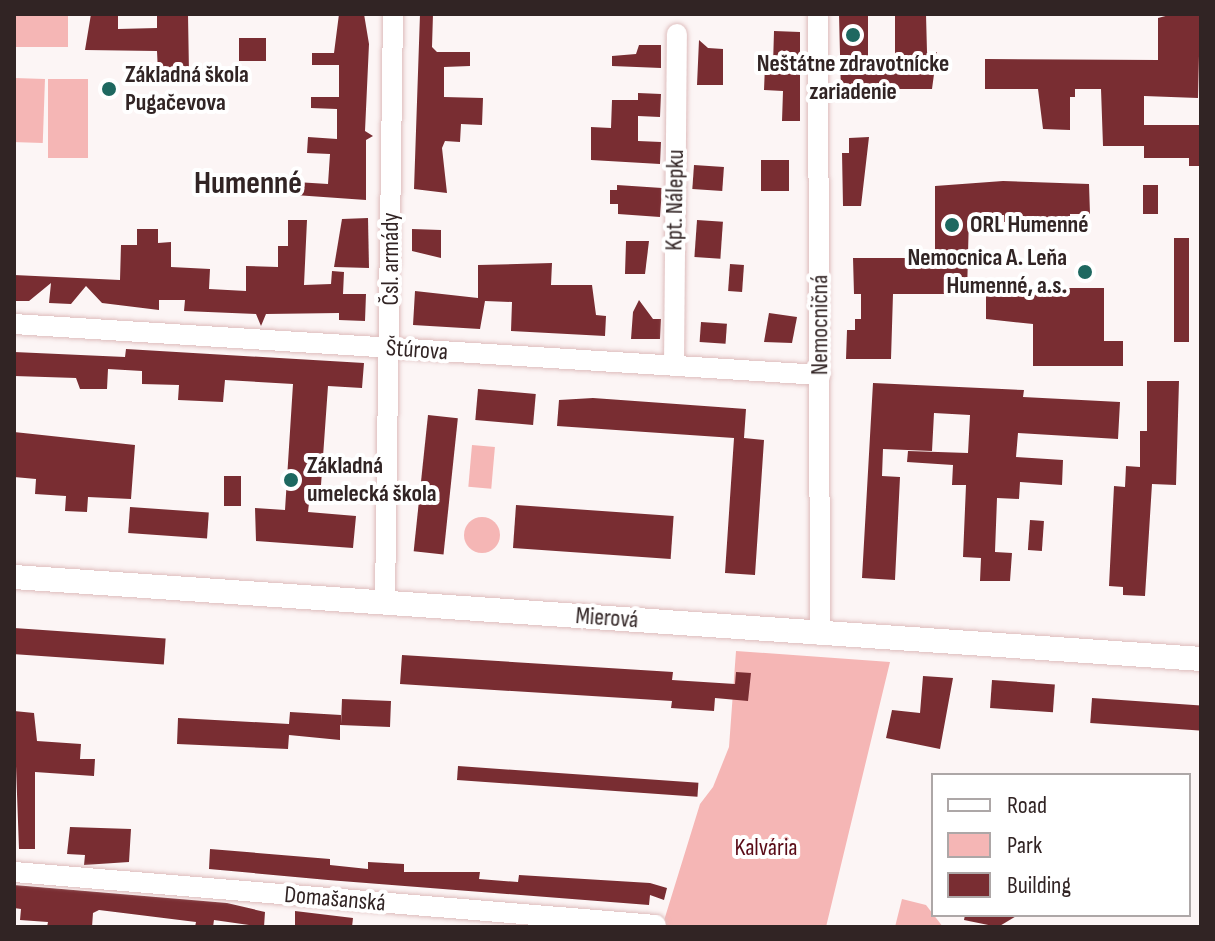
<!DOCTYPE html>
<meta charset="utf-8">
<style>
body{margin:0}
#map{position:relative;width:1215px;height:941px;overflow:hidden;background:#fcf5f5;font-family:"Sofia Sans Condensed",sans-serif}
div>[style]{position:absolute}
.green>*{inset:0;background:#f5b6b5;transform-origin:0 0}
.round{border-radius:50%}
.building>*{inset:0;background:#792d32;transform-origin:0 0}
.roads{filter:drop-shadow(0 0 2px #debdbd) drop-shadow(0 0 2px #debdbd)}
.minor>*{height:20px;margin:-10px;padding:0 10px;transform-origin:10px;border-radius:10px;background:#fff}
.major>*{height:24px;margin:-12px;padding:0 12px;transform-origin:12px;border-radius:12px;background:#fff}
.dots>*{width:22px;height:22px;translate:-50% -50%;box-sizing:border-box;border:4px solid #fff;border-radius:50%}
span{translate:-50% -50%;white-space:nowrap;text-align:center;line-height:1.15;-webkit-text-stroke:8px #fff;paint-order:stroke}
.poi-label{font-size:24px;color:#312424;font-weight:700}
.left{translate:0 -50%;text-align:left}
.right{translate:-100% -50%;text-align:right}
.street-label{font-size:24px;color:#312424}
.park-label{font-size:24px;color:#590b17}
.district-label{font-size:32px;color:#312424;font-weight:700}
.frame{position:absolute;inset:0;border:16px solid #312424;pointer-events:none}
.legend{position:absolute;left:931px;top:773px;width:260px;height:144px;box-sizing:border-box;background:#fff;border:2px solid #ada7a7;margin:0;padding:10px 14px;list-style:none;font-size:24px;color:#312424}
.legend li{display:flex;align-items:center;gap:16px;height:40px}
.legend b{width:40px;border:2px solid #ada7a7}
</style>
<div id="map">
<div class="green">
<i style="left:14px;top:14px;width:54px;height:33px"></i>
<i style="left:14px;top:78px;width:31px;height:64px;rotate:2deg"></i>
<i style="left:48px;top:79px;width:40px;height:79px"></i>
<i style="left:472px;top:445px;width:23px;height:42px;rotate:5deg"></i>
<i class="round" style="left:464px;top:517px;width:36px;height:36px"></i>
<i style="clip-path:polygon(736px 651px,890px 662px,826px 927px,662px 927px,700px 804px,713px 787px,729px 747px)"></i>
<i style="clip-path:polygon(902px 899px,926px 905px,943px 927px,895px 927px)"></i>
</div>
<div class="building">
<i style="clip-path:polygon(91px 14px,118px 14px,118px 29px,157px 28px,157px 14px,188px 14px,189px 73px,158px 73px,157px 51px,85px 50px)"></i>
<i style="clip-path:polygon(339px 14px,364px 14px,369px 44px,365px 131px,373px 136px,366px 140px,366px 200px,295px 195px,296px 182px,328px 184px,330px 154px,307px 153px,308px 137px,337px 139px,337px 109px,311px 108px,311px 97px,339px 97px,339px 65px,312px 65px,312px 53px,334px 53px)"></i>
<i style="clip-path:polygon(420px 14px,433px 14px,432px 47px,437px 52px,470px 52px,470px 66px,444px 67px,444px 97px,483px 98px,482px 125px,461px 124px,460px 142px,445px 141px,442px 148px,447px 193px,414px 189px)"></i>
<i style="clip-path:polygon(839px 14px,868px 14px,868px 68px,895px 68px,895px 14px,926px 14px,927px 52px,937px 52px,932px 89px,868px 89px,868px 95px,841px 95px)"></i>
<i style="clip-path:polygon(1173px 14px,1200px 14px,1198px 98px,1144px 96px,1144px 125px,1201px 125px,1201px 166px,1189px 166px,1189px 158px,1144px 158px,1144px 146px,1103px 146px,1101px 89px,1075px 89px,1075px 97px,1070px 97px,1070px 130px,1043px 129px,1038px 89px,985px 89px,985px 59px,1158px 60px,1158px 18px)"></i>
<i style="clip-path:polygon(774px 31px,800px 32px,800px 121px,782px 121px,783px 91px,764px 90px,765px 65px,773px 65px)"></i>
<i style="left:239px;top:38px;width:27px;height:23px"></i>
<i style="clip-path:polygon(699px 40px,708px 48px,723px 49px,723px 85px,697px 85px)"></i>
<i style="clip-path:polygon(639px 45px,661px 45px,661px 68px,612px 66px,612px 56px,636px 54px)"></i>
<i style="clip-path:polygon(638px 93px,661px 94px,660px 117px,638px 116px,638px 141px,661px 142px,660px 164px,591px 160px,591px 127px,611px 128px,612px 100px,638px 100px)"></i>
<i style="clip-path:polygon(869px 137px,861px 206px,843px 206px,842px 153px,849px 153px,849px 138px)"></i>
<i style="left:761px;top:160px;width:28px;height:31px"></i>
<i style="left:694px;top:165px;width:30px;height:24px;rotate:4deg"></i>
<i style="clip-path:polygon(1003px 181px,1089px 184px,1090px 214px,1070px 214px,1070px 222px,1004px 222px,1004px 215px,969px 215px,967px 294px,893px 294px,891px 359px,846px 359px,847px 330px,855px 330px,855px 319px,861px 319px,861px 294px,854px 294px,853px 258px,935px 258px,935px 186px)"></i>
<i style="clip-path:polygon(617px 185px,662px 188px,660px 217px,618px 214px,618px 204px,610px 204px,610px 190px,617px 190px)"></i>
<i style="left:1143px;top:185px;width:15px;height:29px"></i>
<i style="clip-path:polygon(368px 218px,369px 268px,334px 267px,342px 219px)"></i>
<i style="clip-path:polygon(288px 220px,307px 220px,304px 285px,331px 284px,332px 271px,344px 272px,343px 294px,366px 294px,365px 321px,339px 320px,339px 313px,266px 314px,261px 326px,256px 314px,184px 311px,185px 300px,159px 300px,159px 310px,102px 303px,86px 286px,71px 304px,49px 303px,51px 283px,29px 301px,14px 301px,14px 275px,120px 280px,121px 245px,137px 245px,137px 229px,158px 229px,158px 243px,171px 242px,171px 267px,210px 269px,209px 289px,246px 291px,246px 266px,278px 267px,278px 246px,288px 246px)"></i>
<i style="left:697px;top:220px;width:26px;height:37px;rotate:4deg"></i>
<i style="clip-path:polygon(412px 229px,441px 230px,441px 258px,412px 251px)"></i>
<i style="left:1174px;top:238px;width:15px;height:104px"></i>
<i style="clip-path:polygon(626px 241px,649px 241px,645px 274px,625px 274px)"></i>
<i style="clip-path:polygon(552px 263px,551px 285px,592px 285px,596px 315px,606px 316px,605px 336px,511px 331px,512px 302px,485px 301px,480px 329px,413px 325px,415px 291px,478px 298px,478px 265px)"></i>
<i style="left:730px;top:264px;width:14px;height:27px;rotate:4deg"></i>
<i style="clip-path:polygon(986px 288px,1104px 288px,1104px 341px,1123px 341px,1123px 366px,1033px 366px,1033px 324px,986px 319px)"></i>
<i style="clip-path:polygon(639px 300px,653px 319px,661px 319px,660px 339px,631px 339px,633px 312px)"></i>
<i style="clip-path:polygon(769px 313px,797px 317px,792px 343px,764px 342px)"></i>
<i style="left:701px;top:322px;width:26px;height:20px;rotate:4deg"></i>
<i style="clip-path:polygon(126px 349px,364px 363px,362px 388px,328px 386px,321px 485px,311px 485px,308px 512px,356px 516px,353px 548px,256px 541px,255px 508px,285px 510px,293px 384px,225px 380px,223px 402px,178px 400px,179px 385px,142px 384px,142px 371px,108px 369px,107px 389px,80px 389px,76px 378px,14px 376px,14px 352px,125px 357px)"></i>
<i style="clip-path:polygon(1147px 381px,1179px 381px,1176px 485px,1152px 484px,1145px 596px,1123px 595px,1123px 587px,1109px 586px,1114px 486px,1125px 487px,1126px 466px,1140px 467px,1140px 431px,1147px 431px)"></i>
<i style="clip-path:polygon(873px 383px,1024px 390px,1023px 397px,1120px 402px,1118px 439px,1018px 433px,1016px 457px,1063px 460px,1062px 485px,1020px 482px,1019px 499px,997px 498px,995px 552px,1012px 553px,1010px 581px,980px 581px,981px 558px,963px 557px,966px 485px,952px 485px,953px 465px,907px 462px,908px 451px,968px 453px,970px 415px,934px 413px,932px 451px,883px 449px,882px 476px,900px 477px,895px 580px,862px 578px)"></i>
<i style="left:478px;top:389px;width:58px;height:31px;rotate:5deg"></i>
<i style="clip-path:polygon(593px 398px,746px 409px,744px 438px,764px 440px,755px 575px,725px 573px,734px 438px,557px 426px,559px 400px)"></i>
<i style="left:428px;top:415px;width:30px;height:137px;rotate:6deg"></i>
<i style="clip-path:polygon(14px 432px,135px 445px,131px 499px,88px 497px,87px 512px,65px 511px,66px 496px,35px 494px,36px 479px,14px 477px)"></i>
<i style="left:224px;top:476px;width:17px;height:30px"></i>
<i style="left:516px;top:505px;width:158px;height:43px;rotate:4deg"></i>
<i style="left:130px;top:507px;width:79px;height:26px;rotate:4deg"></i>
<i style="left:1030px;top:520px;width:14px;height:30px;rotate:4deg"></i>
<i style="left:14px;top:628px;width:152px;height:26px;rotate:4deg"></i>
<i style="clip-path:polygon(402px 655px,673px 672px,672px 680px,735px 684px,736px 672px,751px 673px,748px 701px,715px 698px,714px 711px,671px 708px,672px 701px,400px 684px)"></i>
<i style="clip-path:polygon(923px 676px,953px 678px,940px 749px,886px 738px,892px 710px,920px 713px)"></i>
<i style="left:992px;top:680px;width:63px;height:28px;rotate:4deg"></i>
<i style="left:1092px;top:698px;width:109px;height:25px;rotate:4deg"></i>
<i style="clip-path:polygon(342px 699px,391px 701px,390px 727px,340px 725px,340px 740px,289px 735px,288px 749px,177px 744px,178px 718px,289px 724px,290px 712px,341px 715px,341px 724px)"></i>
<i style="clip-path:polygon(14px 711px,34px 713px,37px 741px,81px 744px,80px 759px,95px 759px,94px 776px,35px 772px,35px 849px,19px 849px)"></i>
<i style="left:458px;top:766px;width:241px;height:14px;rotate:4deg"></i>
<i style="clip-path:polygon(70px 827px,131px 829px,129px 862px,84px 865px,85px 855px,67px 854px)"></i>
<i style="clip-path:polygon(210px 849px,330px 859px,330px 865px,368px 869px,368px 862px,404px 864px,404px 872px,480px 872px,479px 879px,518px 882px,519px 875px,650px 883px,667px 888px,664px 900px,650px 895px,649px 905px,328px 880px,209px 869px)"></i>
<i style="clip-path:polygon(14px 885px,227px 903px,265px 912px,264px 927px,214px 920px,213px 927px,195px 927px,196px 922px,99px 910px,93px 913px,92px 927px,47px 927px,48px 922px,20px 920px,21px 909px,14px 908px)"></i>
<i style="clip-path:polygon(295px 911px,353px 918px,352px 927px,295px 927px)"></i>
<i style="clip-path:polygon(965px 915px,1018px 915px,998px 927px,964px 920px)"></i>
</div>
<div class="roads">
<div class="minor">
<i style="left:818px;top:14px;width:621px;rotate:89.82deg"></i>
<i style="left:14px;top:324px;width:808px;rotate:3.62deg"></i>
<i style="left:674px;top:366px;width:332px;rotate:-89.5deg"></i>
<i style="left:385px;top:600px;width:586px;rotate:-89.22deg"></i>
<i style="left:14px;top:872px;width:644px;rotate:4.72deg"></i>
</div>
<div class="major">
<i style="left:14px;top:577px;width:1190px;rotate:3.95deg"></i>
</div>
</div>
<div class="dots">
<i style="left:853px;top:35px;background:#1e6860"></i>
<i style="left:109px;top:89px;background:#1e6860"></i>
<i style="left:952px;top:225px;background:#1e6860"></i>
<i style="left:1085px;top:272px;background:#1e6860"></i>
<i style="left:291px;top:480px;background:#1e6860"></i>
</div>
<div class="poi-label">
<span style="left:853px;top:78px">Neštátne zdravotnícke<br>zariadenie</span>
<span class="left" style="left:125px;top:89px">Základná škola<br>Pugačevova</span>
<span class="left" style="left:970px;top:225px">ORL Humenné</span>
<span class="right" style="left:1067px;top:272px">Nemocnica A. Leňa<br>Humenné, a.s.</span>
<span class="left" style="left:307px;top:480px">Základná<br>umelecká škola</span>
</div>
<div class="street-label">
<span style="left:675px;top:200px;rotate:-89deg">Kpt. Nálepku</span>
<span style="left:391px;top:259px;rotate:-90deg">Čsl. armády</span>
<span style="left:820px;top:325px;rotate:-90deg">Nemocničná</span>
<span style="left:417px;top:350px;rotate:4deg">Štúrova</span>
<span style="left:607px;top:618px;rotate:4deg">Mierová</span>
<span style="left:335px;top:899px;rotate:5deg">Domašanská</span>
</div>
<div class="park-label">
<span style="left:766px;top:848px">Kalvária</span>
</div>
<div class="district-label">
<span style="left:248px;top:184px">Humenné</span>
</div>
<div class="frame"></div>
<ul class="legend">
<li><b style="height:10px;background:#fff"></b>Road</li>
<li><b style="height:22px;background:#f5b6b5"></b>Park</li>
<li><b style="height:22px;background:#792d32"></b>Building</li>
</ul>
</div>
